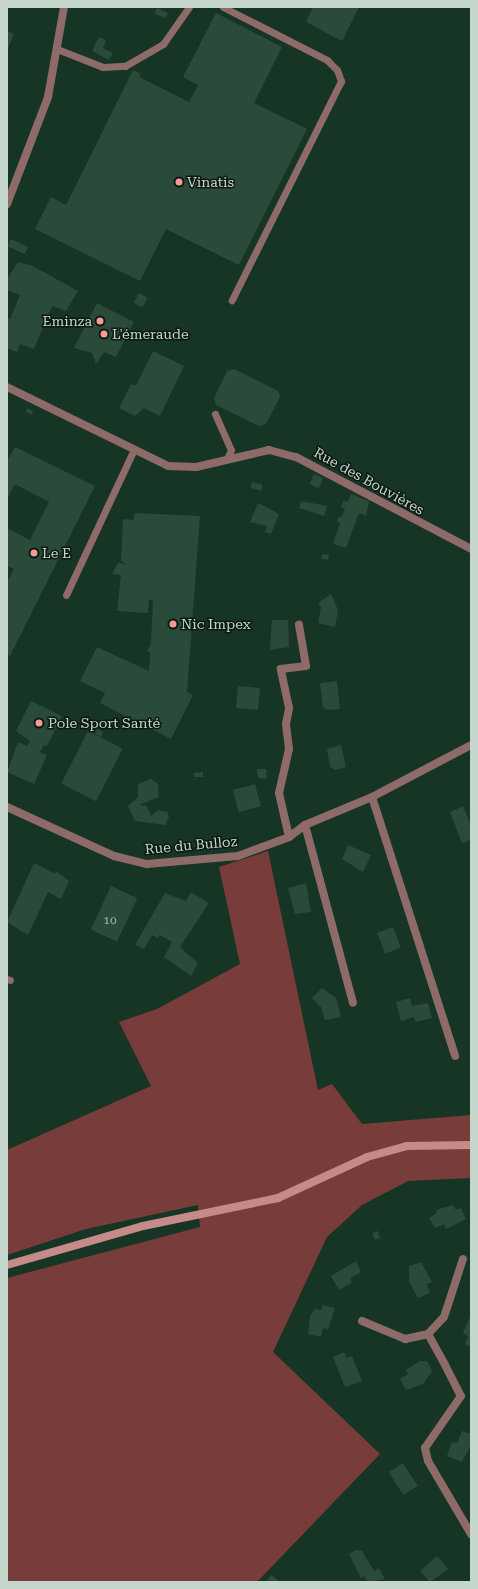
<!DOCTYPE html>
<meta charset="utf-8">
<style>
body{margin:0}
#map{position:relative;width:478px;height:1589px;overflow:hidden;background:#163525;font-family:"Roboto Serif",serif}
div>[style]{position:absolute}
.green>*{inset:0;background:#783c3a}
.building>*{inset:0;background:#2b4b3a;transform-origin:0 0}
.service>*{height:7px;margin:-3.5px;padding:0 3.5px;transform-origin:3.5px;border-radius:3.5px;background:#8e6a68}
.minor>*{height:8px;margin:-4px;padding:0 4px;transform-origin:4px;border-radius:4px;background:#8e6a68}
.secondary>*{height:8px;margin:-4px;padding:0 4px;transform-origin:4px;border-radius:4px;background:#c58b88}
.dots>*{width:11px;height:11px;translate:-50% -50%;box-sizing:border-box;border:2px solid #0c1912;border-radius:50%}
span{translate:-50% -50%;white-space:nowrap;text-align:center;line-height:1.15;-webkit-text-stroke:3px #0c1912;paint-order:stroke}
.number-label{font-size:12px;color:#9eb3a8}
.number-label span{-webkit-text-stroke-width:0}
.poi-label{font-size:14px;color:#c5d6cc}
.left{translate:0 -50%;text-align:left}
.right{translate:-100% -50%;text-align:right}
.street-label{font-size:14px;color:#c5d6cc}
.frame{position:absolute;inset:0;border:8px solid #c5d6cc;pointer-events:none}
</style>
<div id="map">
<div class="green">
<i style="clip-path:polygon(268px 851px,318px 1090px,332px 1084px,362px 1124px,471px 1115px,471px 1178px,408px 1181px,362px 1205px,327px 1237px,273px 1352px,380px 1454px,257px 1582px,7px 1582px,7px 1278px,200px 1227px,198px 1205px,86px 1229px,7px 1255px,7px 1150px,151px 1086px,119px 1022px,157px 1009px,240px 964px,219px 867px)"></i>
</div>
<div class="building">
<i style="clip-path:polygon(313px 7px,359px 7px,342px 41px,306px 22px)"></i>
<i style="left:157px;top:8px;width:12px;height:6px;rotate:24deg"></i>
<i style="clip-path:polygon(216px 13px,282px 47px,254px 103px,307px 129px,239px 265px,166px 229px,140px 281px,35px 229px,51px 197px,66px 205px,133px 70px,141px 74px,139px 77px,189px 102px,198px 85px,183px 77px)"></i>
<i style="clip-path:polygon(7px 31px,14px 34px,7px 51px)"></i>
<i style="clip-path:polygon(99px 37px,106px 40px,103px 48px,113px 53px,109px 60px,92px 51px)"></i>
<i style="left:11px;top:239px;width:19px;height:8px;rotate:25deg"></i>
<i style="clip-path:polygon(18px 262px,33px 266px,78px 291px,66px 311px,52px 306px,34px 349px,20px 344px,17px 352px,7px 348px,7px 318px,10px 319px,20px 295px,7px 290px,7px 279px)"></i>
<i style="left:139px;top:293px;width:10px;height:11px;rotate:29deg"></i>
<i style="clip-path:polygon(97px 303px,134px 322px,116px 357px,104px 352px,96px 364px,92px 353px,74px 348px)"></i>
<i style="clip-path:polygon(153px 351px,184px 366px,160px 416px,144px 408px,135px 416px,119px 408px,131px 384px,136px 386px)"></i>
<i style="clip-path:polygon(234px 369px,278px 391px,280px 397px,266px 424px,259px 426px,216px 405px,214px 398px,227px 371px)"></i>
<i style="clip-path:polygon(27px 408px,33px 411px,32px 415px,26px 412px)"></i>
<i style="clip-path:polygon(15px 447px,95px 486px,10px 656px,7px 654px,7px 582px,14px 569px,7px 566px,7px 528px,30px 540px,49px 502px,15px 484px,7px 499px,7px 462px)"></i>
<i style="left:314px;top:474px;width:10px;height:11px;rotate:24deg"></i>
<i style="left:252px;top:482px;width:11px;height:6px;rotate:15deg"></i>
<i style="clip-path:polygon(351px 494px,369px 501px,366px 516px,359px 513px,346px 548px,333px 544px,340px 523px,337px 521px,339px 516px,342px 517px,345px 509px,341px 507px,344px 500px,348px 502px)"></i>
<i style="clip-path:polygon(301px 501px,327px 506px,324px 516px,299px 508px)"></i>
<i style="clip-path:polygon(258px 503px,279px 514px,271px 534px,265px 532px,267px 526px,250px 522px)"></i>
<i style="clip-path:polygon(135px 513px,200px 516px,187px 692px,193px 695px,171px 739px,100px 703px,105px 693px,80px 681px,97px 647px,149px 671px,150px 653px,147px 651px,151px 644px,153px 600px,149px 600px,148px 613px,117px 611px,121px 575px,112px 574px,118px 563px,127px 564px,121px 561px,123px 519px,133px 520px)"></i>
<i style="left:322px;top:554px;width:7px;height:5px;rotate:8deg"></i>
<i style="clip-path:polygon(331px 594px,338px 610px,335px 627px,318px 623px,321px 607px,318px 603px)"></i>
<i style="clip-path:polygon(272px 620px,288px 620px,289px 647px,270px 650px)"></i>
<i style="clip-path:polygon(337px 681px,340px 709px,327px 710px,323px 707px,320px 683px)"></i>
<i style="left:238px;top:686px;width:22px;height:22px;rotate:5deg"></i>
<i style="clip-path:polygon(31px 701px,62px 716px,47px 746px,44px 745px,40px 752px,47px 755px,34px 784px,7px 772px,18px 742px,27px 746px,30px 741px,16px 731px)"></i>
<i style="clip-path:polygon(93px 727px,103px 732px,101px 737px,91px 731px)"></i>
<i style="left:88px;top:731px;width:39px;height:59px;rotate:27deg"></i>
<i style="clip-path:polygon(341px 745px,346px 767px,335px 770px,330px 767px,327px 749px)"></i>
<i style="clip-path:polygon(257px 769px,266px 769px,267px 779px,258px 778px)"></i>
<i style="clip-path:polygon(203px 772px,203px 777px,194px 777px,194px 773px)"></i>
<i style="clip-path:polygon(151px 779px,158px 784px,159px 797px,139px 805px,147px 806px,151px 816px,158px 810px,167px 812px,169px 817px,165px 825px,135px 821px,128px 806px,138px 797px,138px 784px)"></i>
<i style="left:255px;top:784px;width:23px;height:23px;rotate:75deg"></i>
<i style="clip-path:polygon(463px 806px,471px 826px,471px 840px,462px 843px,450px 812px)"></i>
<i style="clip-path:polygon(348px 845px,371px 855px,363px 872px,342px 859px)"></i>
<i style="clip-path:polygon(34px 863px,55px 874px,56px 871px,69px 881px,61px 899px,48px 892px,28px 935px,7px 922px)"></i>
<i style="clip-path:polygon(306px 883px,311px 912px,295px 914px,288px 888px)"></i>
<i style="left:111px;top:886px;width:29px;height:48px;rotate:25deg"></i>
<i style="clip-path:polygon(191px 892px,209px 903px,180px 947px,198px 963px,191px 976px,164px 957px,172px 942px,160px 935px,158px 938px,152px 935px,144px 949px,135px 945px,165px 893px,186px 901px)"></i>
<i style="left:393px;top:927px;width:22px;height:17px;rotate:69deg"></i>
<i style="clip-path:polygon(322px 988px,336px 998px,341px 1017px,325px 1020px,321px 1007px,312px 998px)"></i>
<i style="clip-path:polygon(410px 998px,412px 1006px,428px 1003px,432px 1018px,416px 1022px,414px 1017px,401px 1021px,396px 1002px)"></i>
<i style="clip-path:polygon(453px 1205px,456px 1210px,461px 1208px,466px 1219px,446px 1229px,444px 1224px,435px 1228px,429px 1218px,437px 1213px,436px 1210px)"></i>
<i style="clip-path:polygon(378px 1231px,380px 1238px,375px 1240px,372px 1233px)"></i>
<i style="clip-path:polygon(356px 1261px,361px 1272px,350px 1278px,352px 1283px,339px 1290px,331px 1276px)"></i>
<i style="clip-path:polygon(421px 1262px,432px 1282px,427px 1284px,430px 1293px,418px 1298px,409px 1282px,409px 1266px)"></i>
<i style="clip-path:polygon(323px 1305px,335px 1308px,328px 1329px,323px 1328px,321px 1337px,308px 1334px,310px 1316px,315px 1309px,321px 1310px)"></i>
<i style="clip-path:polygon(471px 1314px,471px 1347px,465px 1344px,468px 1336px,463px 1333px)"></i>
<i style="clip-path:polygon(344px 1352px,347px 1358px,352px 1356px,362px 1381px,345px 1387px,333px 1357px)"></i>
<i style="clip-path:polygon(420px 1361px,427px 1361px,432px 1371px,423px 1384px,406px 1390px,400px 1379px,408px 1374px,406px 1370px)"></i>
<i style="clip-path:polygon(462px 1431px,471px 1434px,471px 1445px,462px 1462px,447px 1456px,452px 1442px,457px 1443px)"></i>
<i style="left:403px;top:1463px;width:27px;height:17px;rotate:57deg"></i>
<i style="clip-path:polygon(356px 1550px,362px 1551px,374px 1571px,379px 1568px,385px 1579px,368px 1582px,364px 1576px,361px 1578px,349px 1554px)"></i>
<i style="clip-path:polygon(437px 1556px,448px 1569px,430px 1582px,420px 1571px)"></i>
<i style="clip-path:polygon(272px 1575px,279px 1582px,266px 1580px)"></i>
</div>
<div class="service">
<i style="left:223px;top:7px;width:117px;rotate:27deg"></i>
<i style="left:327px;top:60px;width:14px;rotate:45deg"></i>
<i style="left:337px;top:70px;width:12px;rotate:70deg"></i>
<i style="left:341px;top:81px;width:245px;rotate:116.5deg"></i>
<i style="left:57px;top:49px;width:49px;rotate:21.4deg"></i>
<i style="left:103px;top:67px;width:22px;rotate:-3deg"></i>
<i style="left:125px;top:66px;width:44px;rotate:-30.1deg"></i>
<i style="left:163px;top:44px;width:45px;rotate:-54.9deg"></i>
<i style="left:215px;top:414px;width:39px;rotate:66deg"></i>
<i style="left:231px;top:450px;width:10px;rotate:114deg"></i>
<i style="left:66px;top:595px;width:159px;rotate:-65deg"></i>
<i style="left:7px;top:979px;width:3px;rotate:18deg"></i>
</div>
<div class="minor">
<i style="left:7px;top:204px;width:115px;rotate:-69deg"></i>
<i style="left:48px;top:97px;width:91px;rotate:-79.9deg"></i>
<i style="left:7px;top:387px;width:179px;rotate:26.1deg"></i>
<i style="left:168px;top:466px;width:28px;rotate:2deg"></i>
<i style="left:196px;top:467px;width:75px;rotate:-13.1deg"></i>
<i style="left:269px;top:450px;width:28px;rotate:15deg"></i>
<i style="left:296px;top:457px;width:198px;rotate:27.7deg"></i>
<i style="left:372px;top:797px;width:272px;rotate:72.2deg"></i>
<i style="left:7px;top:807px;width:118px;rotate:24.6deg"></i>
<i style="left:114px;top:856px;width:34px;rotate:14deg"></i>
<i style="left:147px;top:864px;width:91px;rotate:-5deg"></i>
<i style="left:238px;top:856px;width:54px;rotate:-20.4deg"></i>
<i style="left:289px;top:837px;width:20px;rotate:-37deg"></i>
<i style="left:305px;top:825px;width:73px;rotate:-22.7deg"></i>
<i style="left:372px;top:797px;width:112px;rotate:-27.7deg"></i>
<i style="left:305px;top:825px;width:184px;rotate:74.9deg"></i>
<i style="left:289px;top:837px;width:45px;rotate:-102.8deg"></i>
<i style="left:279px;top:793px;width:45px;rotate:-77.2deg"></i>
<i style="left:289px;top:749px;width:25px;rotate:-97deg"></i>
<i style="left:286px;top:724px;width:16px;rotate:-79deg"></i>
<i style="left:289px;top:708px;width:40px;rotate:-102deg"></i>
<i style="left:281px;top:669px;width:25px;rotate:-7deg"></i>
<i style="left:306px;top:666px;width:42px;rotate:-99.7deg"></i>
<i style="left:362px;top:1321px;width:47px;rotate:22.7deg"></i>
<i style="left:405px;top:1339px;width:24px;rotate:-12deg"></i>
<i style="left:428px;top:1334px;width:35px;rotate:61deg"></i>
<i style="left:445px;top:1365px;width:35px;rotate:63deg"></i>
<i style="left:461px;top:1396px;width:63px;rotate:124.7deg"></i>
<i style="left:425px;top:1448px;width:13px;rotate:77deg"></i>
<i style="left:428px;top:1461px;width:85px;rotate:59.5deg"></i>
<i style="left:428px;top:1334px;width:23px;rotate:-47deg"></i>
<i style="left:444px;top:1317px;width:61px;rotate:-71.9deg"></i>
</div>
<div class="secondary">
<i style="left:7px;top:1265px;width:141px;rotate:-16deg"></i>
<i style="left:143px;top:1226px;width:138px;rotate:-11.7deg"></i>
<i style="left:278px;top:1198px;width:98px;rotate:-24.7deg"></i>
<i style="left:367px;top:1157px;width:41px;rotate:-15.4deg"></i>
<i style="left:407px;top:1146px;width:64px;rotate:-0.9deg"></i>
</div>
<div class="dots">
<i style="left:179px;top:182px;background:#f59b97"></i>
<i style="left:100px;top:321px;background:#f59b97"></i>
<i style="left:104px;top:334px;background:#f59b97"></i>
<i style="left:34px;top:553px;background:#f59b97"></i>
<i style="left:173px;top:624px;background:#f59b97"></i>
<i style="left:39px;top:723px;background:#f59b97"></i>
</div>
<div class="number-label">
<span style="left:110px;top:921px">10</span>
</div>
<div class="poi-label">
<span class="left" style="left:187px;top:182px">Vinatis</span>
<span class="right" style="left:92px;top:321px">Eminza</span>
<span class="left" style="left:112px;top:334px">L'émeraude</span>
<span class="left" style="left:42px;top:553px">Le E</span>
<span class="left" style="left:181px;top:624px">Nic Impex</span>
<span class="left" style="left:48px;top:723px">Pole Sport Santé</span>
</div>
<div class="street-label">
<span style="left:369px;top:481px;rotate:29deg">Rue des Bouvières</span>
<span style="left:191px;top:845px;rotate:-5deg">Rue du Bulloz</span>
</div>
<div class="frame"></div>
</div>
